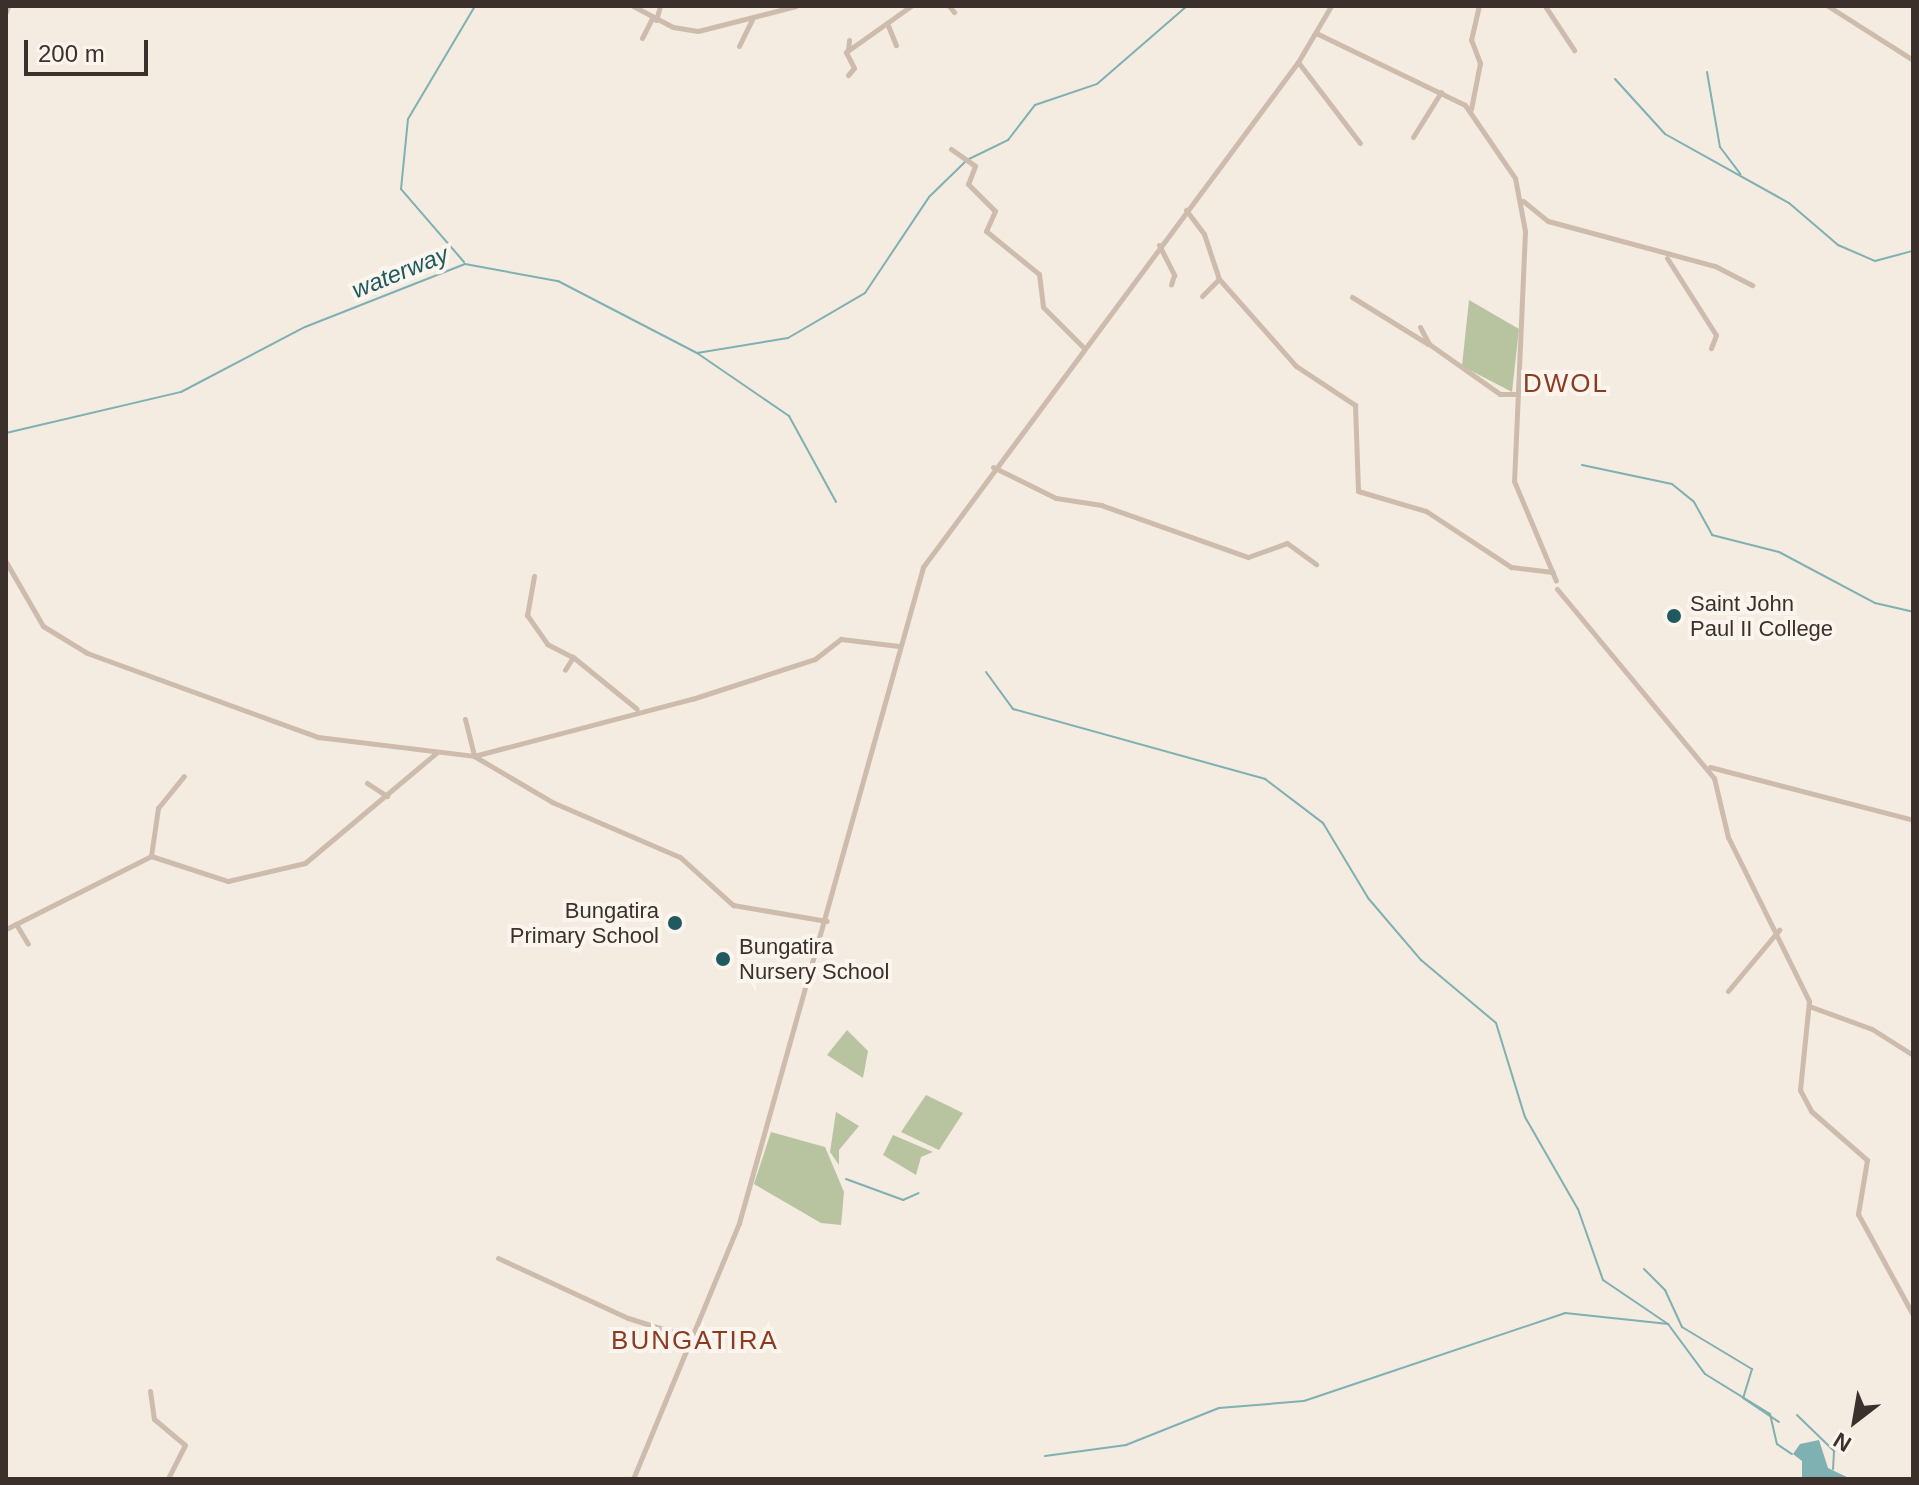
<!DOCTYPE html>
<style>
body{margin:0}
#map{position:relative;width:1919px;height:1485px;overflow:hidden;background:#f4ebe1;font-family:Helvetica,sans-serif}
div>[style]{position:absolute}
.green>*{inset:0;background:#b8c4a0}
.water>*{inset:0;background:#7fb0b2}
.stream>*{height:2px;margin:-1px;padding:0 1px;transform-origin:1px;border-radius:1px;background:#7fb0b2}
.minor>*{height:5px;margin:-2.5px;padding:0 2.5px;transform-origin:2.5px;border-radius:2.5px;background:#cdbbac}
.dots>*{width:22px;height:22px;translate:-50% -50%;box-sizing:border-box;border:4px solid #fbf5ee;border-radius:50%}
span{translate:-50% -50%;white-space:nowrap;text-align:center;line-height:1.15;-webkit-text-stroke:8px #fbf5ee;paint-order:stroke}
.poi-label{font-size:22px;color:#3b302b}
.left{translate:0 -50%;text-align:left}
.right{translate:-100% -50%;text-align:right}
.water-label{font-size:24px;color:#1f5a5e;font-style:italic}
.quarter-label{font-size:26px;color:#8c3b22;letter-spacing:2px}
.frame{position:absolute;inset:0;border:8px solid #3b302b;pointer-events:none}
.north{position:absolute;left:1815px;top:1381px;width:80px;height:80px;-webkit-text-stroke:6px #fbf5ee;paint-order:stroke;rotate:211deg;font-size:22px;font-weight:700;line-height:32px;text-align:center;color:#3b302b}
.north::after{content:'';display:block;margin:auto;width:28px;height:36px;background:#3b302b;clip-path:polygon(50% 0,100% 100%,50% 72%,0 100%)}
.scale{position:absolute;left:24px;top:40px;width:124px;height:36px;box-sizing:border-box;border:4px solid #3b302b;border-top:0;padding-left:10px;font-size:24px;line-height:28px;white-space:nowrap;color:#3b302b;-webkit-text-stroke:6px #fbf5ee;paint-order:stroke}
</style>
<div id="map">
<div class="green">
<i style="clip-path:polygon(1469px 300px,1519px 329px,1512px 392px,1462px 366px)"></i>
<i style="clip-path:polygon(847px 1030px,868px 1051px,863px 1078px,827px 1055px)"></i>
<i style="clip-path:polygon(926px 1095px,963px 1113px,939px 1150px,901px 1132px)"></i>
<i style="clip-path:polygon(836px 1112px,859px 1126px,839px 1150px,839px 1165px,830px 1152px)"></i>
<i style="clip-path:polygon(771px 1132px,825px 1147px,844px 1192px,841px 1225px,821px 1223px,754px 1184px)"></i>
<i style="clip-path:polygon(893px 1135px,933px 1152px,921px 1157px,916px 1175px,883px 1155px)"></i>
</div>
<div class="water">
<i style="clip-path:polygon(1819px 1440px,1828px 1468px,1851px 1479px,1802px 1479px,1802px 1461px,1793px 1454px,1800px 1444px)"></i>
</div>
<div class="stream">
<i style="left:1707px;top:72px;width:76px;rotate:80.2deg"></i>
<i style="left:1720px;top:147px;width:34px;rotate:53deg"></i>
<i style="left:1615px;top:79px;width:74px;rotate:47.7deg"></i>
<i style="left:1665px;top:134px;width:142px;rotate:29.1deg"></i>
<i style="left:1789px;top:203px;width:65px;rotate:40.6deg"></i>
<i style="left:1838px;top:245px;width:40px;rotate:23.4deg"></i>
<i style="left:1875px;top:261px;width:39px;rotate:-15deg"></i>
<i style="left:464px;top:262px;width:96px;rotate:-130.8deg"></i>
<i style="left:401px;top:189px;width:70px;rotate:-84.3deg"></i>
<i style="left:408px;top:119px;width:131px;rotate:-59.3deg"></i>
<i style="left:697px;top:353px;width:92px;rotate:-9.4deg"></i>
<i style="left:788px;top:338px;width:89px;rotate:-30.3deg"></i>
<i style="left:865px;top:293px;width:115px;rotate:-56.3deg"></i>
<i style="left:929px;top:197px;width:53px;rotate:-44.2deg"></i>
<i style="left:967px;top:160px;width:46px;rotate:-26deg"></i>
<i style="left:1008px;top:140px;width:44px;rotate:-52.4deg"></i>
<i style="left:1035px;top:105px;width:65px;rotate:-18.7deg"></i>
<i style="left:1097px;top:84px;width:119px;rotate:-40.9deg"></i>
<i style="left:6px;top:433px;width:180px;rotate:-13.2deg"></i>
<i style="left:181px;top:392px;width:140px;rotate:-27.7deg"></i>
<i style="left:305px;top:327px;width:172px;rotate:-21.5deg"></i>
<i style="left:465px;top:264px;width:95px;rotate:10.4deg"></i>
<i style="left:558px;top:281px;width:157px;rotate:27.4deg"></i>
<i style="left:697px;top:353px;width:112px;rotate:34.4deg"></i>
<i style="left:789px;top:416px;width:98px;rotate:61.3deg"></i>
<i style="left:1582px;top:465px;width:92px;rotate:11.9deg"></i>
<i style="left:1672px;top:484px;width:28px;rotate:39deg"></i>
<i style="left:1694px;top:502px;width:38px;rotate:61deg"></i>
<i style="left:1712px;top:535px;width:69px;rotate:14.2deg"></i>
<i style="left:1779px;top:552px;width:109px;rotate:28deg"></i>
<i style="left:1875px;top:603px;width:39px;rotate:13deg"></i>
<i style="left:986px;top:672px;width:46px;rotate:53.9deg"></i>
<i style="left:1013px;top:709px;width:262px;rotate:15.5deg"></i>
<i style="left:1265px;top:779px;width:73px;rotate:37.2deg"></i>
<i style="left:1323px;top:823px;width:87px;rotate:59deg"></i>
<i style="left:1368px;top:898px;width:82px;rotate:49.5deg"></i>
<i style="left:1421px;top:960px;width:98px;rotate:40deg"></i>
<i style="left:1496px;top:1023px;width:98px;rotate:72.9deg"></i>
<i style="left:1525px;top:1117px;width:106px;rotate:60.1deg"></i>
<i style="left:1578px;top:1209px;width:75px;rotate:70.6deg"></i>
<i style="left:1603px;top:1280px;width:78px;rotate:34.1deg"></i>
<i style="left:1668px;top:1324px;width:62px;rotate:53.5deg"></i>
<i style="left:1705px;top:1374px;width:76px;rotate:31.6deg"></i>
<i style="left:1770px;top:1414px;width:31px;rotate:77deg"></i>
<i style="left:1777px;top:1444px;width:18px;rotate:34deg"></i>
<i style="left:846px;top:1179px;width:61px;rotate:20.2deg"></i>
<i style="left:903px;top:1200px;width:17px;rotate:-24deg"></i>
<i style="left:1644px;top:1269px;width:30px;rotate:45deg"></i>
<i style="left:1665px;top:1290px;width:41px;rotate:65.3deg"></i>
<i style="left:1682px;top:1327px;width:82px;rotate:31deg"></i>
<i style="left:1752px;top:1369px;width:30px;rotate:107deg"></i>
<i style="left:1743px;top:1398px;width:43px;rotate:33.7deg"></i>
<i style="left:1797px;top:1415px;width:52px;rotate:44.2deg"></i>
<i style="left:1834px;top:1451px;width:18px;rotate:93deg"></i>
<i style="left:1045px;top:1456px;width:82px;rotate:-7.7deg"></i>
<i style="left:1126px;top:1445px;width:100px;rotate:-21.7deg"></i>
<i style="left:1219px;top:1408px;width:85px;rotate:-4.7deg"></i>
<i style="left:1304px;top:1401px;width:275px;rotate:-18.6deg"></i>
<i style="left:1565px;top:1313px;width:104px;rotate:6.1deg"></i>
</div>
<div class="minor">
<i style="left:633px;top:6px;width:45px;rotate:27.7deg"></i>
<i style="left:673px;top:27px;width:25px;rotate:9deg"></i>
<i style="left:698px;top:31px;width:101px;rotate:-14.3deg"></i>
<i style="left:949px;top:6px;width:8px;rotate:50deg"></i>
<i style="left:1545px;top:6px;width:53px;rotate:56.6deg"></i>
<i style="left:1828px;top:6px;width:101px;rotate:32.4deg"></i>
<i style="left:6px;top:12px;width:6px;rotate:-72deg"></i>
<i style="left:656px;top:20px;width:15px;rotate:-74deg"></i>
<i style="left:887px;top:23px;width:24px;rotate:68deg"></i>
<i style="left:1316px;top:33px;width:165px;rotate:25.8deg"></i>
<i style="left:1465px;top:105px;width:88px;rotate:55.6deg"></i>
<i style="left:1515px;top:178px;width:54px;rotate:79.3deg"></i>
<i style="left:1525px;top:231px;width:250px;rotate:92.5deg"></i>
<i style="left:1514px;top:481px;width:108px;rotate:67.2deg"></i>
<i style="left:642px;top:38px;width:22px;rotate:-63deg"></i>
<i style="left:739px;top:46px;width:30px;rotate:-64deg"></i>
<i style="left:848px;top:50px;width:10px;rotate:-84deg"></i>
<i style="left:1298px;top:62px;width:102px;rotate:52.6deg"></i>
<i style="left:848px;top:75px;width:9px;rotate:-49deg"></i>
<i style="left:854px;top:68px;width:18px;rotate:-117deg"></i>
<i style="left:846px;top:52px;width:80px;rotate:-35.3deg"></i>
<i style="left:1471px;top:109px;width:47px;rotate:-78.9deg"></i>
<i style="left:1480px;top:63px;width:25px;rotate:-111deg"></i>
<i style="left:1471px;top:40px;width:35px;rotate:-77deg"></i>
<i style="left:1413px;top:137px;width:53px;rotate:-58.1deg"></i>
<i style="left:951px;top:149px;width:29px;rotate:35deg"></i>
<i style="left:975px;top:166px;width:19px;rotate:111deg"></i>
<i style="left:968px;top:184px;width:38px;rotate:45deg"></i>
<i style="left:995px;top:211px;width:22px;rotate:114deg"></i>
<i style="left:986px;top:231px;width:68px;rotate:39.1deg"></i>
<i style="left:1039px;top:274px;width:33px;rotate:83deg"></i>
<i style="left:1043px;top:307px;width:57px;rotate:45deg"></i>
<i style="left:1523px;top:201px;width:32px;rotate:39deg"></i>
<i style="left:1548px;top:221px;width:173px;rotate:15.1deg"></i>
<i style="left:1715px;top:266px;width:42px;rotate:27.2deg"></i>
<i style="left:1186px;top:210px;width:30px;rotate:53deg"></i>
<i style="left:1204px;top:234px;width:47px;rotate:71.6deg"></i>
<i style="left:1219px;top:279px;width:116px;rotate:48.5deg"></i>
<i style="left:1296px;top:366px;width:71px;rotate:33.5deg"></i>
<i style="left:1355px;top:405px;width:86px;rotate:88deg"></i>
<i style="left:1358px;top:491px;width:71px;rotate:16.4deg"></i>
<i style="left:1426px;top:511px;width:102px;rotate:33.4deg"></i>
<i style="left:1511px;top:567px;width:42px;rotate:6.8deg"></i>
<i style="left:1159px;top:245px;width:34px;rotate:63deg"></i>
<i style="left:1174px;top:275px;width:10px;rotate:107deg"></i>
<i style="left:1667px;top:258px;width:91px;rotate:57.5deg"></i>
<i style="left:1716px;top:335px;width:14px;rotate:111deg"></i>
<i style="left:1202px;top:296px;width:24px;rotate:-45deg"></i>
<i style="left:1352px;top:297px;width:89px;rotate:31.7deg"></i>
<i style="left:1420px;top:327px;width:19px;rotate:62deg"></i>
<i style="left:1429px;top:344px;width:87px;rotate:35.2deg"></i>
<i style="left:1500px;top:394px;width:18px"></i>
<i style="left:993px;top:467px;width:70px;rotate:26.2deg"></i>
<i style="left:1056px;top:498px;width:46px;rotate:8.8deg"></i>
<i style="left:1101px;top:505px;width:156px;rotate:19.5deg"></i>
<i style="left:1248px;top:557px;width:41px;rotate:-19.7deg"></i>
<i style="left:1287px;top:543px;width:36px;rotate:36deg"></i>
<i style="left:6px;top:562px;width:74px;rotate:60deg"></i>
<i style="left:43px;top:626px;width:52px;rotate:31.5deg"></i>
<i style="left:87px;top:653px;width:246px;rotate:20deg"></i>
<i style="left:318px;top:737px;width:157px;rotate:6.9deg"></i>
<i style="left:474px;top:756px;width:91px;rotate:30.5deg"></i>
<i style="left:552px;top:802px;width:139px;rotate:23.3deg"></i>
<i style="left:680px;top:857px;width:72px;rotate:42.2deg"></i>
<i style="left:733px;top:905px;width:95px;rotate:9.7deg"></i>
<i style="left:534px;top:576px;width:40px;rotate:100deg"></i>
<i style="left:527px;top:615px;width:35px;rotate:55deg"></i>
<i style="left:547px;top:644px;width:29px;rotate:27deg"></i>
<i style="left:573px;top:657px;width:15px;rotate:122deg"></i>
<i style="left:1557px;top:589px;width:246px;rotate:50.3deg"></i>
<i style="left:1714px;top:778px;width:61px;rotate:76.7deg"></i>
<i style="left:1728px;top:837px;width:183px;rotate:63.7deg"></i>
<i style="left:1809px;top:1001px;width:89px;rotate:95.8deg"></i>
<i style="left:1800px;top:1090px;width:24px;rotate:62deg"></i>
<i style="left:1811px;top:1111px;width:74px;rotate:41.2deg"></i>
<i style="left:1867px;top:1160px;width:55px;rotate:99.5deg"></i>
<i style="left:1858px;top:1214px;width:115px;rotate:61.4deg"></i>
<i style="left:573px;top:657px;width:82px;rotate:39.1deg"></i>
<i style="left:465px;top:719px;width:38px;rotate:76deg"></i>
<i style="left:474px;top:756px;width:225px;rotate:-14.7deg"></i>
<i style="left:692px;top:699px;width:129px;rotate:-18deg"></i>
<i style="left:815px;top:659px;width:33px;rotate:-38deg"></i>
<i style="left:841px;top:639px;width:58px;rotate:6.9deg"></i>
<i style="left:1710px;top:767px;width:210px;rotate:14.6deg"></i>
<i style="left:367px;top:783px;width:24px;rotate:33deg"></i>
<i style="left:151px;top:856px;width:49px;rotate:-81.7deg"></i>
<i style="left:158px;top:808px;width:41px;rotate:-50.9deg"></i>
<i style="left:16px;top:924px;width:23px;rotate:59deg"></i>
<i style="left:6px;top:929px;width:162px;rotate:-26.7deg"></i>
<i style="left:151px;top:856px;width:81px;rotate:18deg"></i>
<i style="left:228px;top:881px;width:79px;rotate:-13.2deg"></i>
<i style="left:305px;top:863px;width:171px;rotate:-40deg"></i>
<i style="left:1728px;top:991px;width:80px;rotate:-50.1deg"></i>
<i style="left:1809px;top:1006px;width:67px;rotate:20.1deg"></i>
<i style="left:1872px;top:1029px;width:49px;rotate:32.4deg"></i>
<i style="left:498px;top:1258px;width:143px;rotate:24.8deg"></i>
<i style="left:628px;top:1318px;width:70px;rotate:17.4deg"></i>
<i style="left:150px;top:1391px;width:28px;rotate:82deg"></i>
<i style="left:154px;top:1419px;width:40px;rotate:40deg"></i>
<i style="left:185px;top:1445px;width:38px;rotate:117deg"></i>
<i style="left:633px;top:1479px;width:277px;rotate:-67.5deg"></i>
<i style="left:739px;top:1223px;width:681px;rotate:-74.33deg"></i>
<i style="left:923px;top:567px;width:629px;rotate:-53.4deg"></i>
<i style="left:1298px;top:62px;width:65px;rotate:-59.5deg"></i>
</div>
<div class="dots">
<i style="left:1674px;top:616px;background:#1f5a5e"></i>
<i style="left:675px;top:923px;background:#1f5a5e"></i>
<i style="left:723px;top:959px;background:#1f5a5e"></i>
</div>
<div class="poi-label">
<span class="left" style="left:1690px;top:616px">Saint John<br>Paul II College</span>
<span class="right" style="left:659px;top:923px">Bungatira<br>Primary School</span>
<span class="left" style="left:739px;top:959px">Bungatira<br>Nursery School</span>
</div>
<div class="water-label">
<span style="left:400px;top:272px;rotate:-22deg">waterway</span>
</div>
<div class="quarter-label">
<span style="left:1566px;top:384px">DWOL</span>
<span style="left:695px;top:1341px">BUNGATIRA</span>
</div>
<div class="frame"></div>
<div class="north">N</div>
<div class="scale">200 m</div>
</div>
